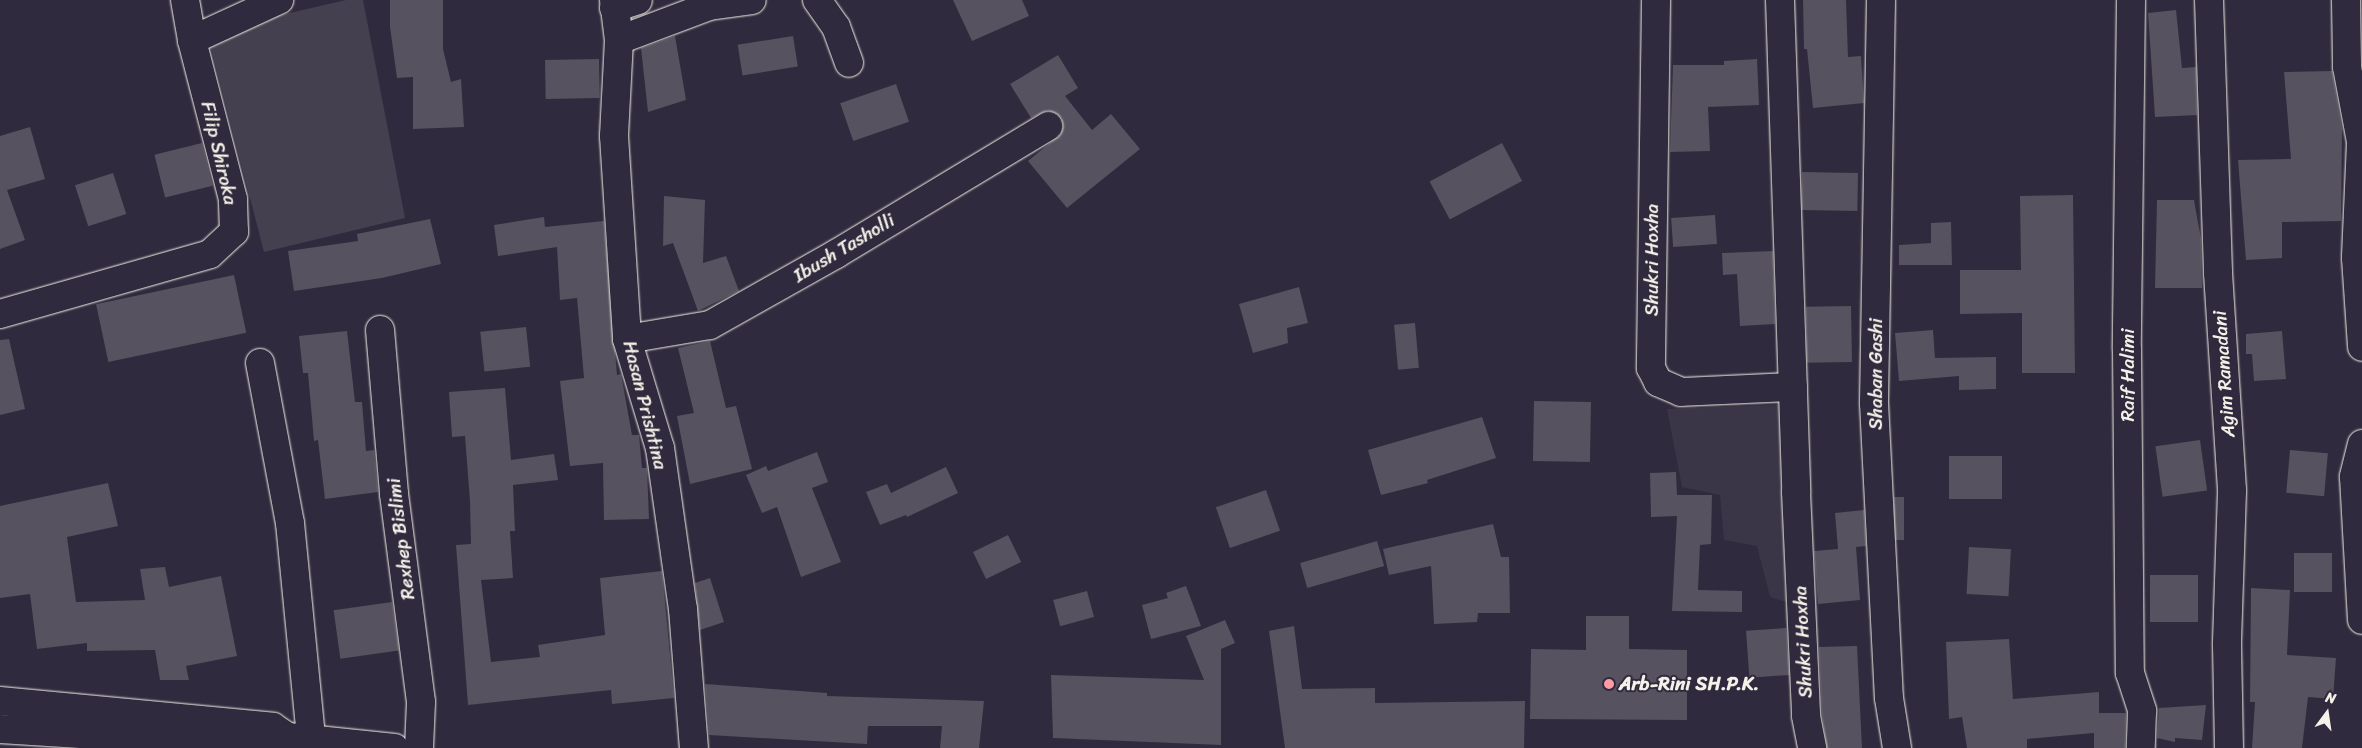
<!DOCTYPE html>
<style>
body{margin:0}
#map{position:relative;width:2362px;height:748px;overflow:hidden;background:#2f2a3d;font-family:Sriracha,sans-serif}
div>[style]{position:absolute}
.built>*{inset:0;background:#3b3647}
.green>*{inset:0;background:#454050}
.building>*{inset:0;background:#56525f;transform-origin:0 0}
.roads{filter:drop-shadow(0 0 1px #f4f1e8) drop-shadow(0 0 1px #f4f1e8)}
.minor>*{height:28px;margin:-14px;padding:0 14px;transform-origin:14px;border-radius:14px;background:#2f2a3d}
.major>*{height:28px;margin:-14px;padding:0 14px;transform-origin:14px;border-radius:14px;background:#2f2a3d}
.dots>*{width:14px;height:14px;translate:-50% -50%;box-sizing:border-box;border:2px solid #2f2a3d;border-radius:50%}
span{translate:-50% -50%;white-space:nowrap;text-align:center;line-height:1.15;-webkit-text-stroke:4px #2f2a3d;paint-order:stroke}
.street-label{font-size:19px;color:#f4f1e8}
.poi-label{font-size:19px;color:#f4f1e8;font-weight:700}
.left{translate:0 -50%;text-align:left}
.north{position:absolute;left:2302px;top:688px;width:50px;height:50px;-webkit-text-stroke:4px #2f2a3d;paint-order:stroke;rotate:14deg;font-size:14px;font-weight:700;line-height:20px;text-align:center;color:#f4f1e8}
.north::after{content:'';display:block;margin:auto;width:18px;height:22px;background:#f4f1e8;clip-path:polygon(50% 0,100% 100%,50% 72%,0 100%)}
</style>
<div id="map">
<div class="built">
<i style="clip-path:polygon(1779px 405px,1786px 602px,1770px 597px,1757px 546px,1724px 540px,1720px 495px,1682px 487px,1667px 409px)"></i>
</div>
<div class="green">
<i style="clip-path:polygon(346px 0,363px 0,405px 218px,264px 252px,207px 32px)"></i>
</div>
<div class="building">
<i style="clip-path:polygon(390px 0,443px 0,443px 49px,451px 82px,461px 79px,464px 127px,413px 129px,413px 77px,397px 78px,390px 27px)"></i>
<i style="clip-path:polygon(953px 0,1022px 0,1029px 16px,972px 41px)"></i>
<i style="clip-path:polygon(1803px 0,1846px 0,1848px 57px,1861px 56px,1864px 103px,1813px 108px,1807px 49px,1804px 49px)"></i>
<i style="clip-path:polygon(2176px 10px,2182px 68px,2196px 67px,2197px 115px,2155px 117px,2148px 13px)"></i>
<i style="clip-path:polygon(675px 36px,686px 100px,648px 112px,641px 48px)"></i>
<i style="left:793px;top:36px;width:31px;height:56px;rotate:81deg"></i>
<i style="clip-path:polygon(1058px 55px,1078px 88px,1065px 96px,1092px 130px,1111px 114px,1140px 149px,1067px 208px,1028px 161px,1061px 134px,1062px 118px,1048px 110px,1031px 118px,1010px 84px)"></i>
<i style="left:599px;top:59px;width:39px;height:54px;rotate:89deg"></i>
<i style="clip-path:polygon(1757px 59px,1759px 105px,1708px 107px,1710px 151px,1670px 152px,1673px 65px,1724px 65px,1724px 61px)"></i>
<i style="clip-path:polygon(2332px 71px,2342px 128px,2341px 221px,2282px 222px,2282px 258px,2246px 260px,2238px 160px,2291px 159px,2284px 72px)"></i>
<i style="left:896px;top:84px;width:40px;height:59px;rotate:71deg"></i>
<i style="clip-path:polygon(30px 127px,45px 179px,7px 190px,25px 240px,0 249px,0 136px)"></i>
<i style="left:202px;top:143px;width:44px;height:49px;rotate:76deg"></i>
<i style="left:1502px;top:143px;width:43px;height:82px;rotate:62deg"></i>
<i style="left:1802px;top:172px;width:56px;height:38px;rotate:1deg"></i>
<i style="left:113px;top:173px;width:43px;height:40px;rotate:72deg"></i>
<i style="clip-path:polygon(2073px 195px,2075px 373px,2022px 373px,2022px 313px,1960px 314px,1960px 270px,2021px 270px,2020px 196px)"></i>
<i style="clip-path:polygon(664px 196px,705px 200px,703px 263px,726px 256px,739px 291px,698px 311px,673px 243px,663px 246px)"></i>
<i style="clip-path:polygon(2157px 200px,2194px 200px,2201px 239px,2202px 288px,2155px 288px)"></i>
<i style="left:1715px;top:215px;width:29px;height:44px;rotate:86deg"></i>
<i style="clip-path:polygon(544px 217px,545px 227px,604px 221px,617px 375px,621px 374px,632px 435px,639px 435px,642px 468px,647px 468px,649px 519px,604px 520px,603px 463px,570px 466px,560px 381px,584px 378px,577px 298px,560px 300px,557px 247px,498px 256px,494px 225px)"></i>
<i style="clip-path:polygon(430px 219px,441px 264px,382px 278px,294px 291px,288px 251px,358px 241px,357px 234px)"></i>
<i style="clip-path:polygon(1951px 222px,1952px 265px,1899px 265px,1899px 245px,1931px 243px,1931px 223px)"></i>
<i style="clip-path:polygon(1773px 251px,1775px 324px,1740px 326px,1737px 274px,1723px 275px,1722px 253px)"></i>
<i style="left:234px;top:275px;width:59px;height:141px;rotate:78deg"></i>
<i style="clip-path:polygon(1299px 287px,1308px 323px,1287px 328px,1288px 343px,1253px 353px,1239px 304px)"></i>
<i style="left:1851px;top:306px;width:56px;height:45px;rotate:89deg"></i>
<i style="left:1415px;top:323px;width:45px;height:21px;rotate:85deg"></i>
<i style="left:526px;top:327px;width:40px;height:46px;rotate:84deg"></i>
<i style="clip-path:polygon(1933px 330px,1935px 358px,1996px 357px,1996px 389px,1959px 390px,1959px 376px,1899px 381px,1895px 333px)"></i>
<i style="clip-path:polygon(347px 331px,355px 402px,362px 402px,366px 451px,374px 450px,378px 492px,325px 499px,318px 440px,314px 441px,308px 373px,303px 373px,299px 336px)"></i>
<i style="clip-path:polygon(2282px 331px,2286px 379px,2254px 381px,2252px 354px,2246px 354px,2246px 334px)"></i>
<i style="clip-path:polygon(9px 339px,25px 409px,0 415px,0 340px)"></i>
<i style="clip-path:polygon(710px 341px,726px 408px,736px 406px,752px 469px,690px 484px,677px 416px,694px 413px,678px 348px)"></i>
<i style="clip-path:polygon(505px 388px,511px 460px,554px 454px,558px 480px,513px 485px,515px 531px,510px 531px,513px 578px,481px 580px,491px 662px,540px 657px,538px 645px,605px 635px,600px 578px,662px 571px,674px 698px,612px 704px,611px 690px,468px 705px,456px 545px,471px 544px,470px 501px,465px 436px,452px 437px,449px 392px)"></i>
<i style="left:1534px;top:401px;width:57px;height:60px;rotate:1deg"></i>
<i style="clip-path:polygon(1482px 417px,1496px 458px,1427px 480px,1428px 483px,1381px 495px,1368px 450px)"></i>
<i style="left:2200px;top:440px;width:51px;height:45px;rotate:82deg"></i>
<i style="left:2290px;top:450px;width:38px;height:43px;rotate:5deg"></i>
<i style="clip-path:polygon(817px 452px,828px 482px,812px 488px,841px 562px,801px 577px,777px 507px,762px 513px,746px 475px,766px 466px,768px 471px)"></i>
<i style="left:1949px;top:456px;width:53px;height:43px"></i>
<i style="clip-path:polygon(946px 467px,958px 493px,907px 517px,906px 515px,880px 525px,866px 492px,887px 484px,891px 493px)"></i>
<i style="clip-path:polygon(1676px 472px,1677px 495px,1712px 495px,1711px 544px,1700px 545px,1698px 590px,1742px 591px,1742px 612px,1672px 611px,1677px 516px,1651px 517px,1650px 473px)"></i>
<i style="clip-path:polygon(108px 483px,118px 526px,67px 537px,76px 602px,145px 600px,140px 569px,165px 567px,169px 587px,221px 576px,237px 656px,186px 666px,189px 680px,160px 680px,155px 650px,87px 651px,87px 643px,37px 649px,30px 594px,0 598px,0 506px)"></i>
<i style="left:1266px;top:490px;width:43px;height:53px;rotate:71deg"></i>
<i style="left:1894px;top:497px;width:10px;height:43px"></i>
<i style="clip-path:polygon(1864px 510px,1866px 546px,1856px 547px,1860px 600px,1818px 604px,1814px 551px,1838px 549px,1835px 513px)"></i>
<i style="clip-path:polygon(1493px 524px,1501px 557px,1509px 557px,1510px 613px,1478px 613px,1477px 622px,1434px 624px,1431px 566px,1389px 575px,1383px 549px)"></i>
<i style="left:1008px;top:535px;width:30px;height:39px;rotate:64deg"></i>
<i style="left:1377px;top:541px;width:26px;height:80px;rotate:74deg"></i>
<i style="left:1969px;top:547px;width:42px;height:47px;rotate:3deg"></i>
<i style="left:2294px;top:553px;width:38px;height:39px"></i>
<i style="left:2150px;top:575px;width:48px;height:47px"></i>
<i style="clip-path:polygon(710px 578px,724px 622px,700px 630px,695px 583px)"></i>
<i style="clip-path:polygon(1186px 586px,1201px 626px,1151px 639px,1142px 605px,1168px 598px,1166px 593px)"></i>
<i style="clip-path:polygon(2251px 588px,2290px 590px,2287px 655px,2336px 658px,2333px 699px,2308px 697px,2302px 748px,2252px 748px,2255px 702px,2250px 702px)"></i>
<i style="left:1087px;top:591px;width:27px;height:35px;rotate:75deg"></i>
<i style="left:392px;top:602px;width:49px;height:59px;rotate:82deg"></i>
<i style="clip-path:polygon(1586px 616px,1629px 616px,1629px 649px,1687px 650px,1687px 720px,1530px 719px,1531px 649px,1586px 650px)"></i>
<i style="clip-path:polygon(1225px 620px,1235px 643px,1221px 649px,1221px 745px,1053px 738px,1051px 675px,1204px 680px,1186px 636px)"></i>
<i style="clip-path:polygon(1294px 626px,1302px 689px,1375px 688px,1375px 703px,1525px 701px,1524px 748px,1285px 748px,1269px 631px)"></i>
<i style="left:1786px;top:628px;width:47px;height:40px;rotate:86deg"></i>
<i style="clip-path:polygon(2009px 639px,2013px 699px,2099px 692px,2099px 713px,2126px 713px,2125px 748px,2094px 748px,2094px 733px,2027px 739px,2027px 748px,1967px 748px,1962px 717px,1949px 719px,1946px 642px)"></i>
<i style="clip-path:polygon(1857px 646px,1862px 748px,1827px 748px,1822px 714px,1819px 647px)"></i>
<i style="clip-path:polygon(705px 684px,827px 693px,827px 696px,984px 701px,979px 748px,940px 748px,942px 726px,868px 726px,867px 744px,709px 735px)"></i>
<i style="clip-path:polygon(2206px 705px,2202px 740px,2175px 738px,2175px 742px,2157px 738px,2159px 708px)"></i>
</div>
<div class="roads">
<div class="minor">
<i style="left:185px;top:0;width:41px;rotate:80.1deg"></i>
<i style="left:614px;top:0;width:40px;rotate:82.9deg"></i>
<i style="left:619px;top:40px;width:96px;rotate:93deg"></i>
<i style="left:614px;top:136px;width:203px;rotate:86.3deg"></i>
<i style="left:627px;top:339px;width:114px;rotate:73.2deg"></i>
<i style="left:660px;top:448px;width:163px;rotate:81.9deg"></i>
<i style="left:683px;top:609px;width:139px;rotate:85.5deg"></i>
<i style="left:817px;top:0;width:33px;rotate:55deg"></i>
<i style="left:836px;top:27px;width:38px;rotate:70deg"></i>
<i style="left:1656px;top:0;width:368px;rotate:90.8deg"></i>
<i style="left:1651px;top:368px;width:16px;rotate:63deg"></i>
<i style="left:1658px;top:382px;width:25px;rotate:23deg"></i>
<i style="left:1681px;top:392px;width:112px;rotate:-2.6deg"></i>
<i style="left:1780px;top:0;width:492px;rotate:88.1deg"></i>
<i style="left:1796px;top:492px;width:224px;rotate:87.4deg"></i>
<i style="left:1806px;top:716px;width:33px;rotate:79deg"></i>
<i style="left:1881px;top:0;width:403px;rotate:91deg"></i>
<i style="left:1874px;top:403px;width:295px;rotate:87.1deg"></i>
<i style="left:1889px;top:698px;width:51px;rotate:80.9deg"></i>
<i style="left:2131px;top:0;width:349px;rotate:90.7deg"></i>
<i style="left:2127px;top:349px;width:324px;rotate:89.5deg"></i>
<i style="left:2130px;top:673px;width:40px;rotate:72deg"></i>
<i style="left:2142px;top:711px;width:37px;rotate:92deg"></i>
<i style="left:2209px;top:0;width:273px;rotate:88.1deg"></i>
<i style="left:2218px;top:273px;width:218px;rotate:86.3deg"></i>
<i style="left:2232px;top:491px;width:154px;rotate:91.9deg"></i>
<i style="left:2227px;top:645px;width:103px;rotate:88.9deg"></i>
<i style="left:2346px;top:0;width:67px;rotate:89.1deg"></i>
<i style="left:2347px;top:67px;width:76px;rotate:79.4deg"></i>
<i style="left:2361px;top:142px;width:116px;rotate:92.5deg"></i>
<i style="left:2356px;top:258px;width:89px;rotate:86.1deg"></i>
<i style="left:614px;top:8px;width:25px;rotate:-18deg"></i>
<i style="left:619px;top:40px;width:96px;rotate:-20.7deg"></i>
<i style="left:709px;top:6px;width:43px;rotate:-7.9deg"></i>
<i style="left:0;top:314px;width:218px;rotate:-15.9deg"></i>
<i style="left:210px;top:254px;width:33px;rotate:-43deg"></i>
<i style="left:234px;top:232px;width:33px;rotate:-92deg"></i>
<i style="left:233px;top:199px;width:164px;rotate:-104.5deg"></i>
<i style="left:192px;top:40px;width:96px;rotate:-24.7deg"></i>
<i style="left:380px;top:330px;width:165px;rotate:85.1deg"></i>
<i style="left:394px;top:494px;width:210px;rotate:82.6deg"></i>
<i style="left:421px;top:702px;width:46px;rotate:92.5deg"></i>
<i style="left:627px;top:339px;width:84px;rotate:-9.6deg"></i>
<i style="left:710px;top:325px;width:145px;rotate:-29.4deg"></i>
<i style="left:836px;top:254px;width:248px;rotate:-31.1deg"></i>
<i style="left:260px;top:363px;width:163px;rotate:79.4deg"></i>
<i style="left:290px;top:523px;width:217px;rotate:84.4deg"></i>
<i style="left:2362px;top:444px;width:34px;rotate:104deg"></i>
<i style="left:2354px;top:477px;width:143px;rotate:86.8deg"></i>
</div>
<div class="major">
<i style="left:0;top:701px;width:274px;rotate:5.4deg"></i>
<i style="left:273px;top:727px;width:18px;rotate:34deg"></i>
<i style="left:288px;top:737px;width:107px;rotate:5.9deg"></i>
<i style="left:0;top:729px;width:273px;rotate:3.6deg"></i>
<i style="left:272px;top:746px;width:18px;rotate:-29deg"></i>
</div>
</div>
<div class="dots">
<i style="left:1609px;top:684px;background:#ff9aa2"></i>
</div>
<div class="street-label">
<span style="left:219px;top:153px;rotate:77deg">Filip Shiroka</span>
<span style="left:844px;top:248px;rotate:-31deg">Ibush Tasholli</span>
<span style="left:1652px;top:260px;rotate:-90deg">Shukri Hoxha</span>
<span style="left:1876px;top:374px;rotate:-90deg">Shaban Gashi</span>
<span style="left:2224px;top:374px;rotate:-94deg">Agim Ramadani</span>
<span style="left:2128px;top:375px;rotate:-90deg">Raif Halimi</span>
<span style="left:645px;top:405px;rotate:76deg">Hasan Prishtina</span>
<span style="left:401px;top:539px;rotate:-97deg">Rexhep Bislimi</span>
<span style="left:1803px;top:642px;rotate:-93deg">Shukri Hoxha</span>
</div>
<div class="poi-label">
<span class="left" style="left:1619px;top:684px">Arb-Rini SH.P.K.</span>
</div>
<div class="north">N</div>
</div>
